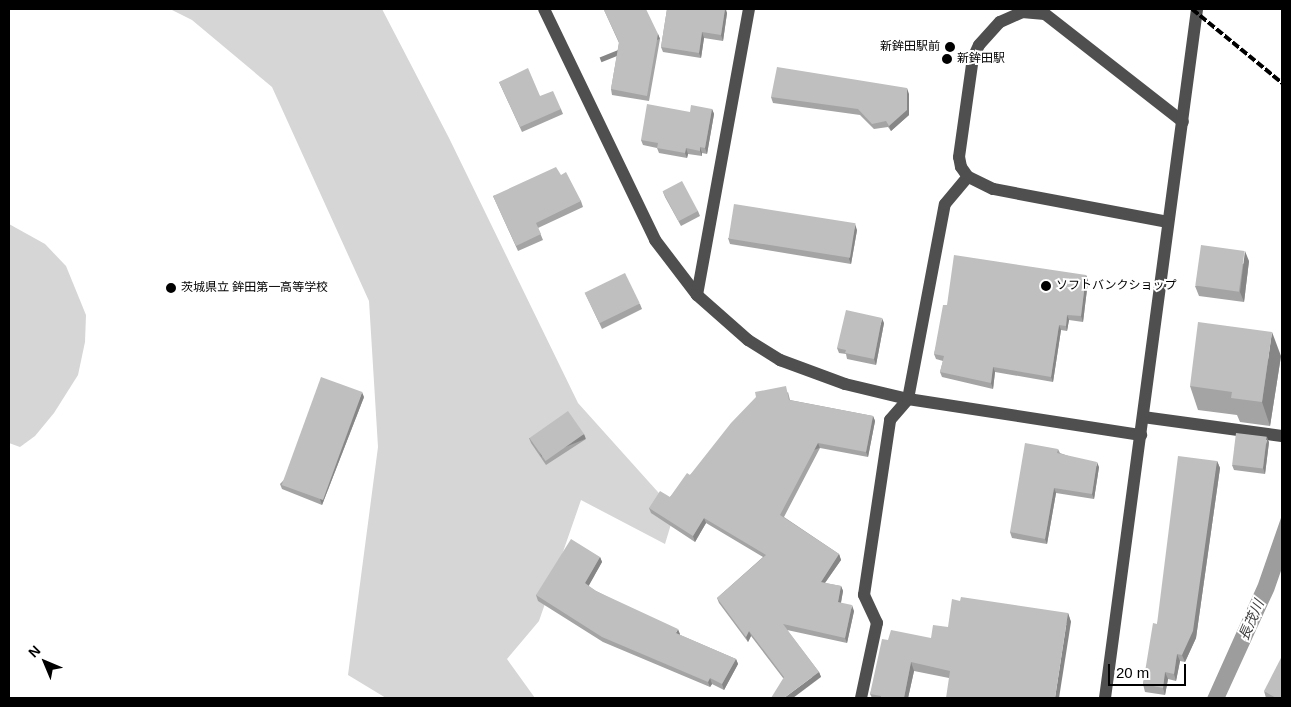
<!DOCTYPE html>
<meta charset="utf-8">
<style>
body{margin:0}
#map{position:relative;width:1291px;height:707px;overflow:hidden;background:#fff;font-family:Helvetica,"Noto Sans JP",sans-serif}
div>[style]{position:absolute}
.green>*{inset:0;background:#d6d6d6}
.water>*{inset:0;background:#9d9d9d}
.minor>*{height:12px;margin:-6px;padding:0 6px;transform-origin:6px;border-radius:6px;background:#4f4f4f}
.rail>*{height:4px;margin-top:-2px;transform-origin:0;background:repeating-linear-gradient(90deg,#000 0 8px,transparent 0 10.5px)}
.wall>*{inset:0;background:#a4a4a4}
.shaded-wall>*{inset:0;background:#868686;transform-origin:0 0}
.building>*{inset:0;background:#bfbfbf;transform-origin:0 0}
.dots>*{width:14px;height:14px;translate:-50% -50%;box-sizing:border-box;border:2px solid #fff;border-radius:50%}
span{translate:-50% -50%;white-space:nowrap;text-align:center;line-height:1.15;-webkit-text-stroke:4px #fff;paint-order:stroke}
.poi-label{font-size:12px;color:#000}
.right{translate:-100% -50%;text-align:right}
.left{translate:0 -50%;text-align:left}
.water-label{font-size:14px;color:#3e3e3e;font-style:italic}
.frame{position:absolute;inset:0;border:10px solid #000;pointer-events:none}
.north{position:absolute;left:20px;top:637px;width:50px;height:50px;-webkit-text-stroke:4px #fff;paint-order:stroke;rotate:315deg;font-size:14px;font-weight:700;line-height:20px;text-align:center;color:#000}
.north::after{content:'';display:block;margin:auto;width:18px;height:22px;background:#000;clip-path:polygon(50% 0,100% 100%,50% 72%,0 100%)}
.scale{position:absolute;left:1108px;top:664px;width:78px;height:22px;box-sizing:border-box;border:2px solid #000;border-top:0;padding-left:6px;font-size:15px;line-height:18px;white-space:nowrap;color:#000;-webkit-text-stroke:4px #fff;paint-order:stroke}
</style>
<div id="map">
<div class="green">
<i style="clip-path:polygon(170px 9px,382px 9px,449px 138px,578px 403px,675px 511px,665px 544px,581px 500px,539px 621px,507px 659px,535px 698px,386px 698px,348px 675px,378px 447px,369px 301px,272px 87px,192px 20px)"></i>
<i style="clip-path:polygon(9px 224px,45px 244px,66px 266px,86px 315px,85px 342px,78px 375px,54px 413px,35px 436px,20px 447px,9px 443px)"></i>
</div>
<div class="water">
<i style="clip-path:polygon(1282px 515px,1282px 568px,1274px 591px,1225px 698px,1207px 698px,1258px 584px)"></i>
</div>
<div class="minor">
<i style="left:544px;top:9px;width:256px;rotate:64.3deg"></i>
<i style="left:655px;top:240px;width:69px;rotate:52.6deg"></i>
<i style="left:697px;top:295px;width:68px;rotate:41.4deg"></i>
<i style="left:748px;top:340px;width:38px;rotate:32deg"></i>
<i style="left:780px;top:360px;width:69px;rotate:20.3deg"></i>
<i style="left:845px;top:384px;width:65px;rotate:13.4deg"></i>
<i style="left:908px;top:399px;width:236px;rotate:8.8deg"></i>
<i style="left:1168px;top:222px;width:178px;rotate:-169.3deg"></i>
<i style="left:993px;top:189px;width:28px;rotate:-154deg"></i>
<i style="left:968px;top:177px;width:12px;rotate:-125deg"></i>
<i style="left:961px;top:167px;width:10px;rotate:-101deg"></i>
<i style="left:959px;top:157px;width:100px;rotate:-82deg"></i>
<i style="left:973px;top:58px;width:14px;rotate:-65deg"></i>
<i style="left:979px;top:45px;width:31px;rotate:-48deg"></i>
<i style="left:1000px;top:22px;width:24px;rotate:-24deg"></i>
<i style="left:1022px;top:12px;width:23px;rotate:5deg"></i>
<i style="left:1045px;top:14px;width:175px;rotate:38deg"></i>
<i style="left:697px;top:295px;width:291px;rotate:-79.7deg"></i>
<i style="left:1143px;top:417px;width:140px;rotate:7.8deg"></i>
<i style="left:861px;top:698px;width:77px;rotate:-78deg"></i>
<i style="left:877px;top:623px;width:31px;rotate:-115deg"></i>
<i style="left:864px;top:595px;width:177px;rotate:-81.5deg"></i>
<i style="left:890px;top:420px;width:28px;rotate:-49deg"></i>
<i style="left:908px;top:399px;width:198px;rotate:-79.3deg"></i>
<i style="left:945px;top:204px;width:35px;rotate:-50deg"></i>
<i style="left:1105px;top:698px;width:695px;rotate:-82.39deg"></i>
</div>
<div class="rail">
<i style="left:1192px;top:9px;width:117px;rotate:39.4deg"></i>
</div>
<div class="wall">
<i style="clip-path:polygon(667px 9px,726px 9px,727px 13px,723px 41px,704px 38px,701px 58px,663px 52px,661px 47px)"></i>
<i style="clip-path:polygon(604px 10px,658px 34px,660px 39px,649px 101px,612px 95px,611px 89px,619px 43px)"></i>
<i style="clip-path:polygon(499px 82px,540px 96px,561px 109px,563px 114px,522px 132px)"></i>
<i style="clip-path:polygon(909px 94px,909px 115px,891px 131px,888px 127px,874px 129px,860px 115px,773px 103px,771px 97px)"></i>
<i style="clip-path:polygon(712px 109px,714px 114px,707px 154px,702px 153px,702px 156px,688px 154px,687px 158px,659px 153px,657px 148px,643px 145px,641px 140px,690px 112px)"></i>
<i style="clip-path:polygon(561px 175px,581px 201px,583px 207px,538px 228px,543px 240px,518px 251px,493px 196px)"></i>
<i style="clip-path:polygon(663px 192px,698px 211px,700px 216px,681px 226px,665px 197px)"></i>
<i style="clip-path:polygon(857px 230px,851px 264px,730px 244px,728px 238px)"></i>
<i style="clip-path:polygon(1249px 261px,1244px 302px,1199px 296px,1195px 286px)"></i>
<i style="clip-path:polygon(1086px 275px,1088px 281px,1083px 322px,1069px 320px,1067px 331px,1061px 330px,1053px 382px,995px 372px,993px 389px,942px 377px,940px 372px,943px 361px,936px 359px,934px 354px,947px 305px)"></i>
<i style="clip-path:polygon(585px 293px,640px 304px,642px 309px,602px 329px)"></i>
<i style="clip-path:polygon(884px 323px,876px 365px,847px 359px,846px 354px,839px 353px,837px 348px)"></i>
<i style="clip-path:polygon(1281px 356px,1270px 426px,1240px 422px,1237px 415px,1198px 410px,1190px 386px)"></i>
<i style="clip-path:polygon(788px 392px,790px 400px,873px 416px,875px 421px,868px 457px,820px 448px,784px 517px,839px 554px,841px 560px,825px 583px,841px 586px,843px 591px,841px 603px,854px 611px,847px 643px,787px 630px,819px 672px,821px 677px,783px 678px,751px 636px,748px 642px,719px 603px,717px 598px,763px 557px,706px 523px,695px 542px,651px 513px,649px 508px,670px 497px,690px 475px)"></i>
<i style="clip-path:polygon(364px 397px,322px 505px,282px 489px,280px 484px)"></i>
<i style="clip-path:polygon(529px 438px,586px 439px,546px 465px,531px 443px)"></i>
<i style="clip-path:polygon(1269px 442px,1265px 474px,1234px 470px,1232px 465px)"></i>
<i style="clip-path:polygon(1058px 449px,1060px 453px,1099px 467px,1094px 499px,1056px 493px,1047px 544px,1012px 538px,1010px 532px)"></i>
<i style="clip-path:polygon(1217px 461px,1220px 468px,1196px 638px,1185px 662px,1180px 661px,1176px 681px,1168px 679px,1165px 695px,1145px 692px,1143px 684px,1157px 624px)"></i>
<i style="clip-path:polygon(600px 557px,602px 562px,588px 586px,596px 591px,680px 634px,680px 635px,736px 659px,738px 664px,724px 690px,712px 684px,710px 687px,603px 642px,538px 601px,536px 595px)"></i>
<i style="clip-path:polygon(1068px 613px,1071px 622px,949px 678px,914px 671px,908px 698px,872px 698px,870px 694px,888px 640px,931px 638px,948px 627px)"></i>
<i style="clip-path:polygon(1264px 691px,1282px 698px,1266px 698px)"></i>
</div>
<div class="shaded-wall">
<i style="clip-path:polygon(725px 9px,727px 13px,723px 41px,721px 35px)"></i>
<i style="clip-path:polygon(702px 32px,704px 38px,701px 58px,699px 53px)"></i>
<i style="left:658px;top:34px;width:5px;height:63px;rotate:68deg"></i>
<i style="clip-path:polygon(907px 88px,909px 94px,909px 115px,891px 131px,889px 126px)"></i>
<i style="clip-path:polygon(712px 109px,714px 114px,707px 154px,705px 148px)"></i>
<i style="clip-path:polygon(700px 147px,702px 153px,702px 156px,700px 151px)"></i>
<i style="clip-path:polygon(686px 148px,688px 154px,687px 158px,685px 153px)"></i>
<i style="clip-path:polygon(855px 224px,857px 230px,851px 264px,849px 259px)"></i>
<i style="clip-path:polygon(1245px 251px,1249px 261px,1244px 302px,1240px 292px)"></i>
<i style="clip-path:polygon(1086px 275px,1088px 281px,1083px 322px,1081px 316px)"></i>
<i style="clip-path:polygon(1067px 315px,1069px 320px,1067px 331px,1066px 326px)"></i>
<i style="clip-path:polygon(882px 318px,884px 323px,876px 365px,874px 359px)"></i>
<i style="clip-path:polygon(1059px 325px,1061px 330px,1053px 382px,1051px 377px)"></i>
<i style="clip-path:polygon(1272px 332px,1281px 356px,1270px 426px,1262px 402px)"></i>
<i style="clip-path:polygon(993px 367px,995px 372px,993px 389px,991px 383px)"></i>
<i style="clip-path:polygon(362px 392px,364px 397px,322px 505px,320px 499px)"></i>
<i style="clip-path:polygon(873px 416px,875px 421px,868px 457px,866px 452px)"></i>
<i style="left:584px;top:434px;width:5px;height:48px;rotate:68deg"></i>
<i style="clip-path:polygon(1267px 437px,1269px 442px,1265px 474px,1263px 468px)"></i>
<i style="left:818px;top:443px;width:5px;height:81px;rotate:68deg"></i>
<i style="clip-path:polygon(1217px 461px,1220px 468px,1196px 638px,1185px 662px,1182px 655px)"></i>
<i style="clip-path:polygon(1097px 462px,1099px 467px,1094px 499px,1092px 494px)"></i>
<i style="clip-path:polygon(1054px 488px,1056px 493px,1047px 544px,1045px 539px)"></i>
<i style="clip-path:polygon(704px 518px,706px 523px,695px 542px,693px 536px)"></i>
<i style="clip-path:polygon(839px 554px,841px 560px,822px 587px,821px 582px)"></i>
<i style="clip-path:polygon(600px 557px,602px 562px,587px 589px,585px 583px)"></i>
<i style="clip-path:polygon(841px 586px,843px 591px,840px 607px,838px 602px)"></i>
<i style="clip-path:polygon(852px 605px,854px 611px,847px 643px,845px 638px)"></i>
<i style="clip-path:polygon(1068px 613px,1071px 622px,1059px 698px,1055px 698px)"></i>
<i style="clip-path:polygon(678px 629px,680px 634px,678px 639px,676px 633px)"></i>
<i style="clip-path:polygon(749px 631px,751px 636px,748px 642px,746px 637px)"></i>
<i style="clip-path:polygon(1177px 654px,1180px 661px,1176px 681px,1174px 674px)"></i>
<i style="clip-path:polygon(736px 659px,738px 664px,724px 690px,722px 684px)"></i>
<i style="clip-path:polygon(911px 662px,914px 671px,908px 698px,904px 698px)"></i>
<i style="clip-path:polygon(819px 672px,821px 677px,793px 698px,784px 698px)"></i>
<i style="clip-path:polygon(1165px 672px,1168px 679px,1165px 695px,1163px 688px)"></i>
<i style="clip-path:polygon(710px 678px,712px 684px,710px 687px,708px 682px)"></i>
</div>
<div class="building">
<i style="clip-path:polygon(607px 9px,646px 9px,658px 34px,647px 96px,611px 89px,619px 42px,604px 10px)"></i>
<i style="clip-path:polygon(667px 9px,725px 9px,721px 35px,702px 32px,699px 53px,661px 47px)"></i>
<i style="clip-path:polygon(777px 67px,907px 88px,907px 110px,889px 126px,886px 121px,872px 124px,858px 109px,771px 97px)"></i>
<i style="clip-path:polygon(528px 68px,540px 96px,553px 91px,561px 109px,520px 127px,499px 82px)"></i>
<i style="clip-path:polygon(647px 104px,690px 112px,691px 105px,712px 109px,705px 148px,700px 147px,700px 151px,686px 148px,685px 153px,657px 148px,658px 143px,641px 140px)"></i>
<i style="clip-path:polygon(556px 167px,561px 175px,566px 172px,581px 201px,536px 223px,541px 234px,516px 246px,493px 196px)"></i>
<i style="left:682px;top:181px;width:34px;height:22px;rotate:62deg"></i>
<i style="left:734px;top:204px;width:123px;height:35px;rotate:9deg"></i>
<i style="left:1201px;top:245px;width:44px;height:41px;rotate:8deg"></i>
<i style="clip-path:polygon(954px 255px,1086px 275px,1081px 316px,1067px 315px,1066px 326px,1059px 325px,1051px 377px,993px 367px,991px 383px,940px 372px,944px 356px,934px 354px,943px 305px,947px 305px)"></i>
<i style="left:625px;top:273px;width:34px;height:45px;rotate:64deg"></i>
<i style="clip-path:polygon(846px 310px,882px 318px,874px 359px,845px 353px,846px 350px,837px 348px)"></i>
<i style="clip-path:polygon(1198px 322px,1272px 332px,1262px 402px,1231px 398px,1232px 392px,1190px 386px)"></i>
<i style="left:321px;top:377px;width:44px;height:115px;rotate:20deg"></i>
<i style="clip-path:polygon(786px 386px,789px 400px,873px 416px,866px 452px,818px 443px,780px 515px,839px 554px,821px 582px,841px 586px,838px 602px,852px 605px,845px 638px,783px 624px,819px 672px,784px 698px,771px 698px,784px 677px,749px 631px,746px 637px,717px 598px,766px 555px,704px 518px,693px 536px,649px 508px,660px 491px,670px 497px,687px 473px,690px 475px,731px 423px,756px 397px,755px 392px)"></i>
<i style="left:568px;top:411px;width:28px;height:47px;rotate:55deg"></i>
<i style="left:1236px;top:433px;width:31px;height:32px;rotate:7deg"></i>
<i style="clip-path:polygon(1025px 443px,1058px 449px,1057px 453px,1097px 462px,1092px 494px,1054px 488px,1045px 539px,1010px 532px)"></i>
<i style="clip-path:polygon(1178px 456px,1217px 461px,1193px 631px,1182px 655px,1177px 654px,1174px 674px,1165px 672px,1163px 688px,1143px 684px,1153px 623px,1157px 624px)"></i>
<i style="clip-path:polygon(571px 539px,600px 557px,585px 583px,596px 591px,678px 629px,676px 633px,736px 659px,722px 684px,710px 678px,708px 682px,602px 637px,536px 595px)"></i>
<i style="clip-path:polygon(961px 597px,1068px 613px,1055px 698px,946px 698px,950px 671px,911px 662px,904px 698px,881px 698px,881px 696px,870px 694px,882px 639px,888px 640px,891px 630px,931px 638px,933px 625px,948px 627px,952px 599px,960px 601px)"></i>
<i style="clip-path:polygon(1282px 656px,1282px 698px,1276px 698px,1264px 691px)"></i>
</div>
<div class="dots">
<i style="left:950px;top:47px;background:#000"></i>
<i style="left:947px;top:59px;background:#000"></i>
<i style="left:1046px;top:286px;background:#000"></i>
<i style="left:171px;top:288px;background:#000"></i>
</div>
<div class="poi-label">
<span class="right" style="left:940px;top:47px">新鉾田駅前</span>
<span class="left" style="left:957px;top:59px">新鉾田駅</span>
<span class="left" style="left:1056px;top:286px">ソフトバンクショップ</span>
<span class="left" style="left:181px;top:288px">茨城県立 鉾田第一高等学校</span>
</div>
<div class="water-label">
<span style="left:1251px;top:620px;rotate:-66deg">長茂川</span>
</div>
<div class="frame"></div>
<div class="north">N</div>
<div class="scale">20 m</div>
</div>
